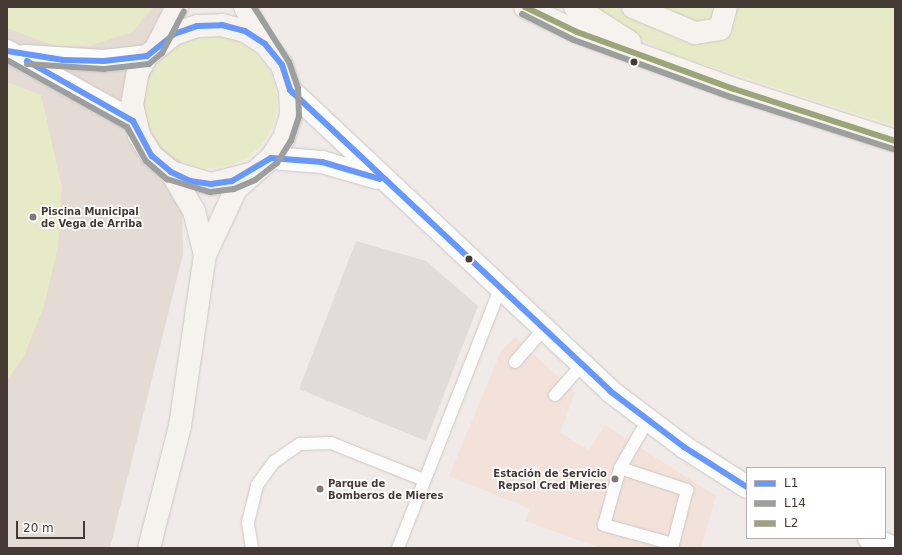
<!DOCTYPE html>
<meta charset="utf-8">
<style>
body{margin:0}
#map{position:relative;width:902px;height:555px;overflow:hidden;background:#f0ebe8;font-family:"DejaVu Sans",sans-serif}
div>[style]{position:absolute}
.residential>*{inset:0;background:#e4dbd5}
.commercial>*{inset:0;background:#f3e2da}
.green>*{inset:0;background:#e7eac7}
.round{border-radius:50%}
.parking>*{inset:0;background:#e1dcd9}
.roads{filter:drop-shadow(0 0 1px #ccc7c4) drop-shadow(0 0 1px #ccc7c4)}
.lane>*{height:12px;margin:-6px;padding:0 6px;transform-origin:6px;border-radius:6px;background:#fdfcfc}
.street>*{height:22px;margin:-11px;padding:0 11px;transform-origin:11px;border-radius:11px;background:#fdfcfc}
.secondary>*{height:22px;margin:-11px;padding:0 11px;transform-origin:11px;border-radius:11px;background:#f6f2ee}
.bus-1>*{height:6px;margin:-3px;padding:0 3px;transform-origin:3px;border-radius:3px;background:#6798fe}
.bus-2>*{height:6px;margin:-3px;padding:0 3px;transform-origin:3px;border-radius:3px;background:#9d9f9e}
.bus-3>*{height:6px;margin:-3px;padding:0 3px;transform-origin:3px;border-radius:3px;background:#9ba577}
.dots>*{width:11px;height:11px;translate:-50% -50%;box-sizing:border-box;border:2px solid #fff;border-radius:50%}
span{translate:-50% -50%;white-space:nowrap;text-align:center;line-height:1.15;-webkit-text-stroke:3.5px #fff;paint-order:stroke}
.poi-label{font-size:10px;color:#453a34;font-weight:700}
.left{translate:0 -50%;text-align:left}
.right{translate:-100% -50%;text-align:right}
.frame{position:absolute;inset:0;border:8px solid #453a34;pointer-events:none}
.legend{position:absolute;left:746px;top:467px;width:140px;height:72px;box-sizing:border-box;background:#fff;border:1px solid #b5b0ae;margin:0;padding:5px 7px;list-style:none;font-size:12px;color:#453a34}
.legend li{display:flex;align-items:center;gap:8px;height:20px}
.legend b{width:20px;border:1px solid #b5b0ae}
.scale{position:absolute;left:16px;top:521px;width:69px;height:18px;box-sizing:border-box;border:2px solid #453a34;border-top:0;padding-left:5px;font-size:12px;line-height:14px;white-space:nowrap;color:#453a34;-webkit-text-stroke:3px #fff;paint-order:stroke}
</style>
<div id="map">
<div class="residential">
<i style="clip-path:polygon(7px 7px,178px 7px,183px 254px,110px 548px,7px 548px)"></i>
</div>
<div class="commercial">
<i style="clip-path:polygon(515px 337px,575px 392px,560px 433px,589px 450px,605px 425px,716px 496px,701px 548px,600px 548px,525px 521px,530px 509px,449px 476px,501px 351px)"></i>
</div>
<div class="green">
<i style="clip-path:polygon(7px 7px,153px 7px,132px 32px,89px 46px,55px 46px,7px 28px)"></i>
<i style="clip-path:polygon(578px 7px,895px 7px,895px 126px,668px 53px)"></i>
<i class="round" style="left:145px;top:36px;width:132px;height:132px"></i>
<i style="clip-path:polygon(7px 82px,41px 95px,62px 188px,58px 246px,44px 306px,24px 356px,7px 380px)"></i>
</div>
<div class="parking">
<i style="clip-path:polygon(356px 241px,426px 261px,478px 306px,426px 441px,299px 389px)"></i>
</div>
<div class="roads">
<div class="lane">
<i style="left:515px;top:362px;width:43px;rotate:-48.8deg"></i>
<i style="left:555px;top:395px;width:40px;rotate:-48deg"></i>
<i style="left:620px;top:468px;width:71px;rotate:18.2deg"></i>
<i style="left:687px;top:490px;width:56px;rotate:104.5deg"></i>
<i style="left:673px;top:544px;width:72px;rotate:-164.6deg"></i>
<i style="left:604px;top:525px;width:59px;rotate:-74.3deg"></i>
<i style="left:620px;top:468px;width:56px;rotate:-59.7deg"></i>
<i style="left:252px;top:548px;width:26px;rotate:-99deg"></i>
<i style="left:248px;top:522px;width:38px;rotate:-76deg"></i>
<i style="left:257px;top:485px;width:29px;rotate:-54deg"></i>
<i style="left:274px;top:462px;width:32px;rotate:-35deg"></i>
<i style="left:300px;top:444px;width:31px;rotate:-2deg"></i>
<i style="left:331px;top:443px;width:100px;rotate:21.7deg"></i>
<i style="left:398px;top:548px;width:278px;rotate:-68.5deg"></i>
</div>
<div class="street">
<i style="left:7px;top:51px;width:144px;rotate:29.1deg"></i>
<i style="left:24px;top:56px;width:80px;rotate:3.6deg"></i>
<i style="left:104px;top:61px;width:43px;rotate:-6.6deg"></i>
<i style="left:290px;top:90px;width:439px;rotate:43.2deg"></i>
<i style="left:610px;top:391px;width:93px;rotate:37.1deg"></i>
<i style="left:684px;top:447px;width:75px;rotate:32.4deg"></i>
<i style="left:271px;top:158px;width:51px;rotate:4.5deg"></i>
<i style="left:322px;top:162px;width:57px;rotate:16.2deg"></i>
<i style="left:869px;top:538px;width:28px;rotate:21deg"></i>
</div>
<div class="secondary">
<i style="left:525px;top:7px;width:58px;rotate:25.7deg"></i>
<i style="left:577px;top:32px;width:167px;rotate:20deg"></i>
<i style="left:734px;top:89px;width:169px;rotate:17.9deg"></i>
<i style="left:575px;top:7px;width:65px;rotate:32.5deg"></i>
<i style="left:633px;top:7px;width:67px;rotate:22.8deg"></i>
<i style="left:695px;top:33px;width:25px;rotate:-9deg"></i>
<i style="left:720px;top:29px;width:23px;rotate:-75deg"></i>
<i style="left:157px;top:46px;width:44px;rotate:-62.9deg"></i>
<i style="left:171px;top:172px;width:45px;rotate:59.5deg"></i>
<i style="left:194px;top:211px;width:45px;rotate:76deg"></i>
<i style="left:250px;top:174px;width:40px;rotate:165.6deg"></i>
<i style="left:211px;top:184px;width:42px;rotate:-163.3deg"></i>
<i style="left:171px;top:172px;width:25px;rotate:-140deg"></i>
<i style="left:152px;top:156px;width:25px;rotate:-122deg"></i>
<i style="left:139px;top:135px;width:31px;rotate:-103deg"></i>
<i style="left:132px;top:105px;width:34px;rotate:-80deg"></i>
<i style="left:138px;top:72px;width:18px;rotate:-61deg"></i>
<i style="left:147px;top:56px;width:35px;rotate:-39deg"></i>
<i style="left:174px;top:34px;width:24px;rotate:-19deg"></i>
<i style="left:197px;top:26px;width:25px;rotate:-2deg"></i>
<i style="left:222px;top:25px;width:24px;rotate:15deg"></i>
<i style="left:245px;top:31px;width:24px;rotate:33deg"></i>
<i style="left:149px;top:548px;width:126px;rotate:-75.7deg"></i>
<i style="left:180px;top:426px;width:173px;rotate:-81.7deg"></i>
<i style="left:205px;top:255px;width:73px;rotate:-64.8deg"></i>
<i style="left:236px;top:189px;width:47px;rotate:-41.5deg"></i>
<i style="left:271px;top:158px;width:24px;rotate:-57deg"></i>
<i style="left:284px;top:138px;width:24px;rotate:-73deg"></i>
<i style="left:291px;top:115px;width:25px;rotate:-92deg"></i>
<i style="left:290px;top:90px;width:26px;rotate:-108deg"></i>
<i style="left:282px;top:65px;width:27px;rotate:-129deg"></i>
<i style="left:265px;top:44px;width:42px;rotate:-118.4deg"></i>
</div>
</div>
<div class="bus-1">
<i style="left:7px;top:51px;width:57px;rotate:9.1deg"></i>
<i style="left:63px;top:60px;width:41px;rotate:1.4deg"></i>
<i style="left:104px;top:61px;width:43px;rotate:-6.6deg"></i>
<i style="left:147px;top:56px;width:35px;rotate:-39deg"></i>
<i style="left:174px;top:34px;width:24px;rotate:-19deg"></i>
<i style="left:197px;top:26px;width:25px;rotate:-2deg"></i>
<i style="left:222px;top:25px;width:24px;rotate:15deg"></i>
<i style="left:245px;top:31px;width:24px;rotate:33deg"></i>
<i style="left:265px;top:44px;width:27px;rotate:51deg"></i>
<i style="left:282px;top:65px;width:26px;rotate:72deg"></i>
<i style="left:290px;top:90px;width:439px;rotate:43.2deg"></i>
<i style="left:610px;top:391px;width:93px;rotate:37.1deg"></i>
<i style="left:684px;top:447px;width:75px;rotate:32.4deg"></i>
<i style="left:27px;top:61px;width:122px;rotate:29.5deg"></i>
<i style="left:133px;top:121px;width:40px;rotate:62deg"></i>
<i style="left:152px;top:156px;width:25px;rotate:40deg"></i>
<i style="left:171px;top:172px;width:21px;rotate:25deg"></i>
<i style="left:190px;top:181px;width:21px;rotate:8deg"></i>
<i style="left:211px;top:184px;width:21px;rotate:-8deg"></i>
<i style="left:232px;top:181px;width:45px;rotate:-30.5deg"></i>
<i style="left:271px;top:158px;width:51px;rotate:4.5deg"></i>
<i style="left:322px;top:162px;width:60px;rotate:16.3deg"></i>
</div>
<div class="bus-2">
<i style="left:522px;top:14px;width:58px;rotate:26.6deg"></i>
<i style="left:574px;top:40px;width:167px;rotate:20deg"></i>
<i style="left:731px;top:97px;width:170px;rotate:17.8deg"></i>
<i style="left:7px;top:60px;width:137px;rotate:29.2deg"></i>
<i style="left:127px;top:127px;width:39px;rotate:61deg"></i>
<i style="left:146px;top:161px;width:28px;rotate:41deg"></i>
<i style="left:167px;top:179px;width:45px;rotate:16.8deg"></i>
<i style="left:210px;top:192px;width:24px;rotate:-7deg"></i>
<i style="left:234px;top:189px;width:23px;rotate:-23deg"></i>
<i style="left:255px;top:180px;width:28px;rotate:-38deg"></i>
<i style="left:277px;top:163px;width:26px;rotate:-58deg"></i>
<i style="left:291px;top:141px;width:26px;rotate:-72deg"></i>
<i style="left:299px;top:116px;width:28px;rotate:-92deg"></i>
<i style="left:298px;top:88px;width:28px;rotate:-109deg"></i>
<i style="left:289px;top:62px;width:65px;rotate:-122.5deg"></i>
<i style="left:27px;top:64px;width:77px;rotate:3.7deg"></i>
<i style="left:104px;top:69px;width:45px;rotate:-6.3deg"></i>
<i style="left:149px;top:64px;width:17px;rotate:-40deg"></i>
<i style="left:162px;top:53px;width:47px;rotate:-62.4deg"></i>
</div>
<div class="bus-3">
<i style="left:525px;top:7px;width:58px;rotate:25.7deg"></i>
<i style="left:577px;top:32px;width:167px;rotate:20deg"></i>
<i style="left:734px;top:89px;width:169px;rotate:17.9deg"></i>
</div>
<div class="dots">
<i style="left:634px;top:62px;background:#453a34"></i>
<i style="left:33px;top:217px;background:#817873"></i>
<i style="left:469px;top:259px;background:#453a34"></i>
<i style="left:615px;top:479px;background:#817873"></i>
<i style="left:320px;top:489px;background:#817873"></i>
</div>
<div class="poi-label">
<span class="left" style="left:41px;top:217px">Piscina Municipal<br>de Vega de Arriba</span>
<span class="right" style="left:607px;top:479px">Estación de Servicio<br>Repsol Cred Mieres</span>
<span class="left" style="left:328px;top:489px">Parque de<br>Bomberos de Mieres</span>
</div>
<div class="frame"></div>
<ul class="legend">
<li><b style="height:5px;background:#6798fe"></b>L1</li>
<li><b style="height:5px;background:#9d9f9e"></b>L14</li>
<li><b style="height:5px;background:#9ba577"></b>L2</li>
</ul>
<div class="scale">20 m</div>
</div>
